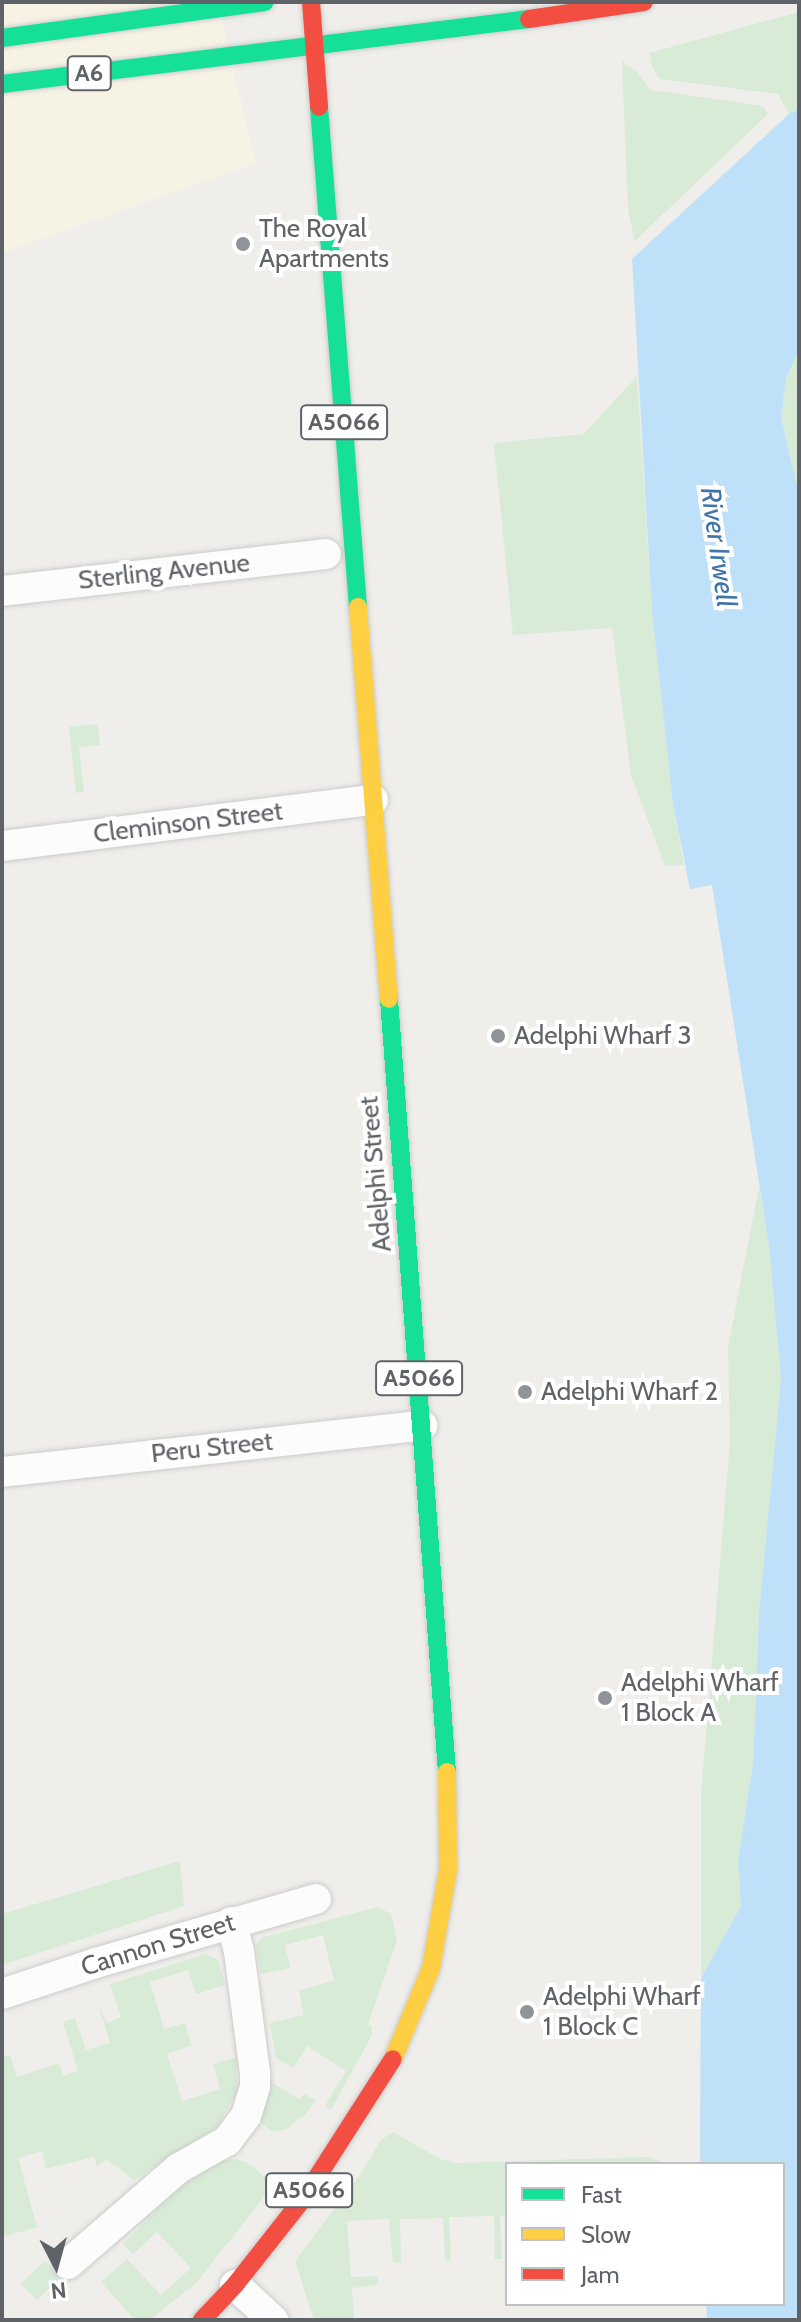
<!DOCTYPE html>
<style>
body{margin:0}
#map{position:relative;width:801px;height:2322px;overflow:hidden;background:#efeeea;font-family:Cabin,sans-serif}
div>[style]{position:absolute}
.commercial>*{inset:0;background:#f7f3e4}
.green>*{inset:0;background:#d8ebd6;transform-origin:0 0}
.water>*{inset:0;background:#bfe0f9}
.roads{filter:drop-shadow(0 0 2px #cbcccc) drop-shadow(0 0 2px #cbcccc)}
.street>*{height:30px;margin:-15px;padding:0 15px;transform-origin:15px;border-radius:15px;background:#fdfcfc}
.fast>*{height:18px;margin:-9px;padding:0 9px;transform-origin:9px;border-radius:9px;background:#16e098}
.slow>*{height:18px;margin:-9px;padding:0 9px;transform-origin:9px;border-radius:9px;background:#ffcf43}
.jam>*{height:18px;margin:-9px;padding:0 9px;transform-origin:9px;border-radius:9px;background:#f24e42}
.dots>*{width:22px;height:22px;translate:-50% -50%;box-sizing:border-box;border:4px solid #fff;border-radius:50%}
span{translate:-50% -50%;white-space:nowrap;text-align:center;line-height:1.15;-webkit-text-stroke:8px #fff;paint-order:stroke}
.shield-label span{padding:2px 6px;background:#fff;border:2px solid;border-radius:6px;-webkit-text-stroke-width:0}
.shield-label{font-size:24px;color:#5f6368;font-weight:700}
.poi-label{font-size:26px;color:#5f6368}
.left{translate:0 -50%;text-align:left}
.street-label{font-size:26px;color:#5f6368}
.water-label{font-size:28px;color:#4174aa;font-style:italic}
.frame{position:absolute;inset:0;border:4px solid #5f6368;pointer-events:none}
.legend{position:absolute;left:505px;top:2162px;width:280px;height:144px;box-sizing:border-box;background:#fff;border:2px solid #bfc1c3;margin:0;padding:10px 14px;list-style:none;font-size:24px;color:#5f6368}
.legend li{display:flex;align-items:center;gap:16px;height:40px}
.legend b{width:40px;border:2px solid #bfc1c3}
.north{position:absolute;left:16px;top:2226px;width:80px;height:80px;-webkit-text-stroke:6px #fff;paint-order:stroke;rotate:174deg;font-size:22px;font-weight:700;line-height:32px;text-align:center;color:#5f6368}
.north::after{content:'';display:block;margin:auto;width:28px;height:36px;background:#5f6368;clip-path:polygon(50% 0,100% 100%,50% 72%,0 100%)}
</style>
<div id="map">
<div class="commercial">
<i style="clip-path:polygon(2px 2px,217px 2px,256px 163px,2px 253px)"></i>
</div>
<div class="green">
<i style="clip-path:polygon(799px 12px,799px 109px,789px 114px,778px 94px,659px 79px,652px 66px,649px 53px)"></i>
<i style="clip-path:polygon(622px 61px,636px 71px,651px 90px,763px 106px,768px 114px,635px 241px,628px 211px)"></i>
<i style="clip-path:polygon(799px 349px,799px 495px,781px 417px,786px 379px)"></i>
<i style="clip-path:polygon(637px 376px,652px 612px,673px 804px,684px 865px,665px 866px,631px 775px,612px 628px,513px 635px,494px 443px,584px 434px)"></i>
<i style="clip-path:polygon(97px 724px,100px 745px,79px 747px,84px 792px,76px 793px,69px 727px)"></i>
<i style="clip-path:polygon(759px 1187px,769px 1246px,781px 1379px,759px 1612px,753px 1765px,738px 1860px,741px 1906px,701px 1978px,701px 1794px,730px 1441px,728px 1347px)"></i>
<i style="clip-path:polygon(180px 1861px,184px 1906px,2px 1965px,2px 1914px)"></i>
<i style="clip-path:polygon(378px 1907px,391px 1914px,397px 1941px,368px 2024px,372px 2027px,372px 2035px,331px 2110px,325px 2106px,346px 2071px,307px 2046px,293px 2068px,276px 2058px,270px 2023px,304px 2015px,299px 1990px,334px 1981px,323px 1935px,285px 1945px,290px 1968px,261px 1974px,256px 1945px,261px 1938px)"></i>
<i style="clip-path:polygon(206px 1954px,218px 1960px,225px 1985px,196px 1994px,188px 1970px,150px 1982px,164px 2029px,185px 2023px,192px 2045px,167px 2054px,182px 2101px,220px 2089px,213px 2064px,237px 2057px,237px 2092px,218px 2126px,134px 2180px,106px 2159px,97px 2167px,94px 2157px,46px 2169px,42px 2151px,18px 2158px,37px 2227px,2px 2237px,2px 2057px,10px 2055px,17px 2077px,59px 2063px,63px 2076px,78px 2071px,63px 2022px,75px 2018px,86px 2050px,110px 2043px,99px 2007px,107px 2023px,121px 2017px,110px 1984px)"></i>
<i style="clip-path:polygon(267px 2080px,299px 2099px,304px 2094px,316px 2100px,306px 2114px,285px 2130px,271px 2131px,261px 2122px)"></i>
<i style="clip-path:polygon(393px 2132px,440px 2159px,455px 2163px,650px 2157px,665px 2164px,507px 2164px,507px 2215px,500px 2216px,502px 2259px,495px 2259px,494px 2216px,449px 2217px,451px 2260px,445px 2260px,443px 2218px,400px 2219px,401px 2262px,398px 2263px,393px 2262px,389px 2219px,347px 2221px,351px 2277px,377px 2276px,378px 2285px,352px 2288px,354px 2320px,314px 2320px,295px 2261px,362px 2172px,381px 2140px)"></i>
<i style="clip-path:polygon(235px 2159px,246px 2162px,274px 2184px,197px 2282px,150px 2320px,135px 2320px,101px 2282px,127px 2259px,161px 2295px,191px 2268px,157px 2232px,133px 2254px,123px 2244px,187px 2179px,220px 2161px)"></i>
<i style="left:45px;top:2261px;width:23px;height:33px;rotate:47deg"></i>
</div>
<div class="water">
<i style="clip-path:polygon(799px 109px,799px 349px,786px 379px,781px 417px,799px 495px,799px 2320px,707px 2320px,706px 2304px,783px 2304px,783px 2164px,700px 2164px,700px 2134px,701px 1978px,741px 1906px,738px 1860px,753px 1765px,759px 1612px,781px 1379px,769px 1246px,712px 885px,690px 889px,673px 804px,652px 612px,632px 259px,789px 114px)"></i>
</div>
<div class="roads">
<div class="street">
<i style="left:2px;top:591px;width:326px;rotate:-6.5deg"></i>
<i style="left:2px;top:846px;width:374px;rotate:-7.1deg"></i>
<i style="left:2px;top:1472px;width:423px;rotate:-6.3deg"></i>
<i style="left:2px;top:1994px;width:99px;rotate:-18.3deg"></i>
<i style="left:96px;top:1963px;width:229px;rotate:-16.2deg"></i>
<i style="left:68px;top:2264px;width:147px;rotate:-40.9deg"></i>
<i style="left:179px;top:2168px;width:55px;rotate:-29.4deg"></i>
<i style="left:227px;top:2141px;width:31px;rotate:-53deg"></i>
<i style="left:246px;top:2116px;width:31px;rotate:-73deg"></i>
<i style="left:255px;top:2086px;width:13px;rotate:-90deg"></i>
<i style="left:255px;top:2073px;width:123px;rotate:-97.5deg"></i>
<i style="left:239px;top:1951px;width:30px;rotate:-105deg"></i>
<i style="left:235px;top:2285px;width:52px;rotate:42.6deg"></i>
</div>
<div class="fast">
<i style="left:2px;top:38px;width:265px;rotate:-7.8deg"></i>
<i style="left:2px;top:84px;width:531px;rotate:-7.03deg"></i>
<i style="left:319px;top:107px;width:502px;rotate:85.54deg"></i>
<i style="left:389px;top:999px;width:775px;rotate:85.71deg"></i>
</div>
<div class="slow">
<i style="left:358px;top:607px;width:393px;rotate:85.5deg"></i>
<i style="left:393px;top:2059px;width:99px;rotate:-67.3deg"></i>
<i style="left:431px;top:1968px;width:99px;rotate:-80.2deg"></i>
<i style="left:448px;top:1870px;width:98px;rotate:-90.6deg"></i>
</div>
<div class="jam">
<i style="left:311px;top:2px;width:105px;rotate:85.6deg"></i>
<i style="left:529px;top:19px;width:116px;rotate:-8.4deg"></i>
<i style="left:202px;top:2320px;width:48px;rotate:-46.7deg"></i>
<i style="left:235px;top:2285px;width:110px;rotate:-51.7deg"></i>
<i style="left:303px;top:2199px;width:166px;rotate:-57.3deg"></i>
</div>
</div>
<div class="dots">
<i style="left:243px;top:244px;background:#919496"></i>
<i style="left:498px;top:1036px;background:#919496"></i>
<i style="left:525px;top:1392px;background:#919496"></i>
<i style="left:605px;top:1698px;background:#919496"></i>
<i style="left:527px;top:2012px;background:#919496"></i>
</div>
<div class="shield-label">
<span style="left:89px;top:73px">A6</span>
<span style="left:344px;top:422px">A5066</span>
<span style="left:419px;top:1378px">A5066</span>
<span style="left:309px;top:2190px">A5066</span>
</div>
<div class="poi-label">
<span class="left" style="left:259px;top:244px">The Royal<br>Apartments</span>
<span class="left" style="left:514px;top:1036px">Adelphi Wharf 3</span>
<span class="left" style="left:541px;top:1392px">Adelphi Wharf 2</span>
<span class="left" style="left:621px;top:1698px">Adelphi Wharf<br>1 Block A</span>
<span class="left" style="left:543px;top:2012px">Adelphi Wharf<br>1 Block C</span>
</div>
<div class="street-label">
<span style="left:164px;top:572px;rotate:-6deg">Sterling Avenue</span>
<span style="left:188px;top:823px;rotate:-7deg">Cleminson Street</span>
<span style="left:376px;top:1174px;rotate:-95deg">Adelphi Street</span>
<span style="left:212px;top:1448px;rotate:-6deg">Peru Street</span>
<span style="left:158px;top:1945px;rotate:-17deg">Cannon Street</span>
</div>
<div class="water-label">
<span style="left:719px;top:547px;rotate:82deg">River Irwell</span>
</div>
<div class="frame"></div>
<ul class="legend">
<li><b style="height:10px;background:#16e098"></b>Fast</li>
<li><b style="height:10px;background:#ffcf43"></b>Slow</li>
<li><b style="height:10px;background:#f24e42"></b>Jam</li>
</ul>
<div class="north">N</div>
</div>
